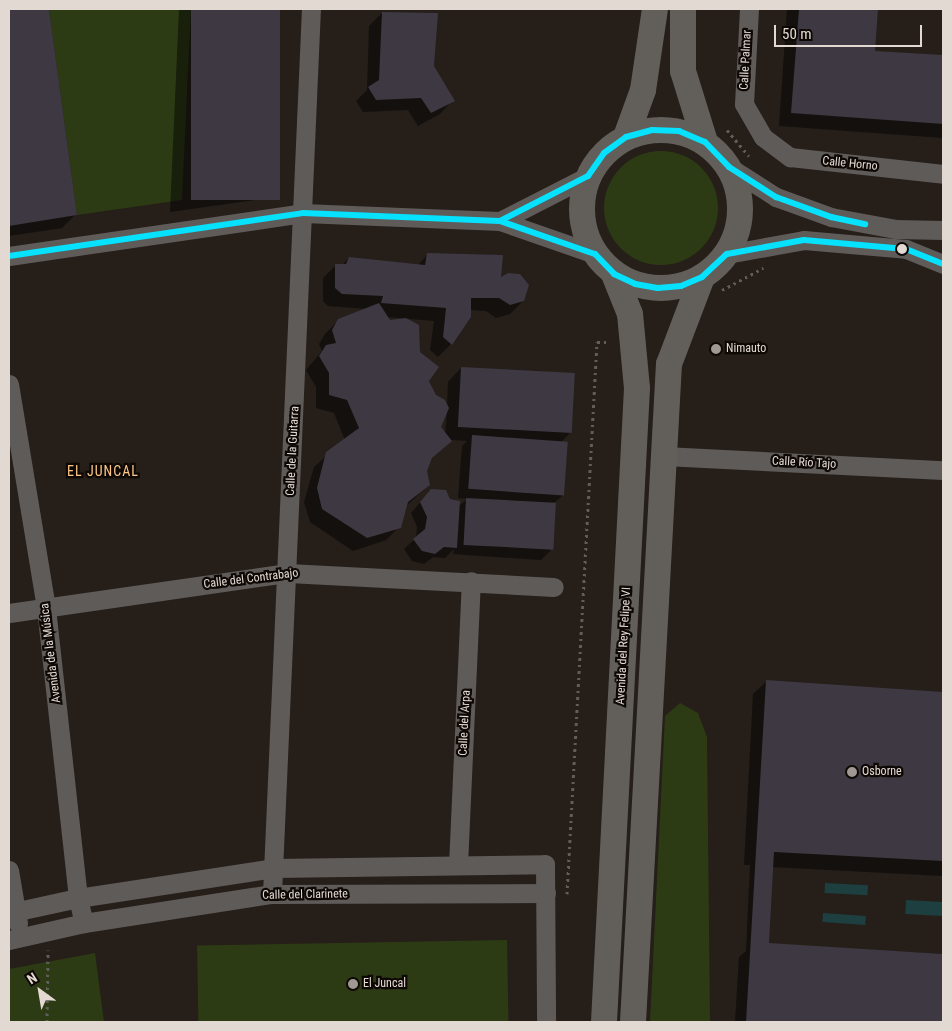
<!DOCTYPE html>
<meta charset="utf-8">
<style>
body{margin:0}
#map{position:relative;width:952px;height:1031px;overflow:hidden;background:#251e19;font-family:"Roboto Condensed",sans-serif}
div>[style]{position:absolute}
.green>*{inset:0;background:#2d3b14;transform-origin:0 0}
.round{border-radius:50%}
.water>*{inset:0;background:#1d3f40;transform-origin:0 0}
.shadow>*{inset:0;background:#0007}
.building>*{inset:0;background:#3d3842;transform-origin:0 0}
.path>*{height:3px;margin-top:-1.5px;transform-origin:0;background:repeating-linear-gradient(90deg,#605d5a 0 2.5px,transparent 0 6.5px)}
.minor>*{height:19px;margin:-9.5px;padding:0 9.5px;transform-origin:9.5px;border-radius:9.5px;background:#5f5b59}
.secondary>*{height:26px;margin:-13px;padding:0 13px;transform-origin:13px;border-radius:13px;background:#625f5a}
.secondary>.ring{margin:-13px;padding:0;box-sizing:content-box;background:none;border:26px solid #625f5a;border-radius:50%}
.bus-1>*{height:6px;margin:-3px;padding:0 3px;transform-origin:3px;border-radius:3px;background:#06e1fe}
.dots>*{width:14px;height:14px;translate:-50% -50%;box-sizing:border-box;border:2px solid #0e0805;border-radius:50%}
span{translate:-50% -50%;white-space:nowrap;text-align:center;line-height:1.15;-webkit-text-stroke:4.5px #0e0805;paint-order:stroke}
.street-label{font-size:12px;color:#e2d9d3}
.poi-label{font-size:12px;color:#e2d9d3}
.left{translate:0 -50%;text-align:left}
.neighbourhood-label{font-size:14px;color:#fec689;letter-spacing:1px}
.frame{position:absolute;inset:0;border:10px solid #e2d9d3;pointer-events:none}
.north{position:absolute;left:15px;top:966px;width:50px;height:50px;-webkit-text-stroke:4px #0e0805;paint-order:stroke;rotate:328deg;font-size:14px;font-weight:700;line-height:20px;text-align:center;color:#e2d9d3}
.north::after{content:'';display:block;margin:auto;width:18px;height:22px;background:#e2d9d3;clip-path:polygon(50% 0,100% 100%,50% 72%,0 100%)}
.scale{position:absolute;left:774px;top:25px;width:148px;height:22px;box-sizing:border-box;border:2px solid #e2d9d3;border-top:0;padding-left:6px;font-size:15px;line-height:18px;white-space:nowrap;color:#e2d9d3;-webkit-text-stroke:4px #0e0805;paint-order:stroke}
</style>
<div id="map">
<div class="green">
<i style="clip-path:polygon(49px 9px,191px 9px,182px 200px,77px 215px)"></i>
<i class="round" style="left:604px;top:151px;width:114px;height:114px"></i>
<i style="clip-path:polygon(680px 703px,698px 713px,707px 737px,710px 1022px,650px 1022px,665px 716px)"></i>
<i style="left:507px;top:940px;width:82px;height:310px;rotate:89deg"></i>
<i style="clip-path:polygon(95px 953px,104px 1022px,9px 1022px,9px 969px)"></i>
</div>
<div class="water">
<i style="left:825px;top:883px;width:43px;height:10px;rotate:3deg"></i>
<i style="left:906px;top:900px;width:37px;height:14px;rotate:3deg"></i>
<i style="left:823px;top:913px;width:43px;height:9px;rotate:4deg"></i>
</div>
<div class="shadow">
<i style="clip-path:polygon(9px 9px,48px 9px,76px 214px,62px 228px,9px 236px)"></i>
<i style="clip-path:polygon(179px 9px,278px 9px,268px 187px,255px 200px,170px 212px)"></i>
<i style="clip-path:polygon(787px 9px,877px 9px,874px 52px,943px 56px,943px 138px,779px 126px)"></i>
<i style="clip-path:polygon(382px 13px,433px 67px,453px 100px,440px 114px,418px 126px,408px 110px,363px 112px,356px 101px,367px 90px,369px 26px)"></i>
<i style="clip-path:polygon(evenodd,428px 254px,500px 280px,523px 301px,510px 314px,496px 318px,486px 311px,470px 310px,451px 344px,438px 357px,430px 350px,434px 321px,386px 317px,419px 353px,435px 396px,447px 406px,448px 382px,461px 368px,570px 433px,560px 443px,562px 496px,554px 503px,551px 550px,541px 560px,453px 554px,454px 549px,445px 558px,433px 557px,424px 564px,412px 561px,404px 549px,416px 538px,417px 527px,411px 513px,431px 490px,458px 507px,467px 499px,458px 498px,462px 446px,467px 441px,451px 440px,430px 460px,425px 470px,429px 485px,406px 506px,399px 527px,386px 540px,353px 551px,310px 522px,304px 502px,314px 467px,345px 440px,334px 413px,316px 408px,316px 387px,306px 370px,322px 351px,319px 344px,325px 334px,339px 320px,369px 309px,328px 306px,323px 301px,323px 278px,336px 265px,342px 265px,349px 258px,417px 266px,428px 254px,447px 412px,445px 434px,440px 427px,447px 412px)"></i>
<i style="clip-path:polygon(767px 681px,943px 693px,943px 876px,772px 867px,765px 945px,943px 954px,943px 1022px,735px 1022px,739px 957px,746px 951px,750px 865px,744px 865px,753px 694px)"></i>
</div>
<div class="building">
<i style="clip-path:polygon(9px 9px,49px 9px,77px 215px,9px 226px)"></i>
<i style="left:191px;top:9px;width:89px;height:191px"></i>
<i style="clip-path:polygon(799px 9px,878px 9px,875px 51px,943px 55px,943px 124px,791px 113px)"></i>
<i style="clip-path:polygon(382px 12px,438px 13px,434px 66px,455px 101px,431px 113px,421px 98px,376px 100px,368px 87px,379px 80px)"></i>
<i style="clip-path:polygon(427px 253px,503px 255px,501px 277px,508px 273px,520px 274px,529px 285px,524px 301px,510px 305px,499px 298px,471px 298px,471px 317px,452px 345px,443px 337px,446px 308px,381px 303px,383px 296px,342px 294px,335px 288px,335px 264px,346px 264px,349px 257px,425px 265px)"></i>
<i style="clip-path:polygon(379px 303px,390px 320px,406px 318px,419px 325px,420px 352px,439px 367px,429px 381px,436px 395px,445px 400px,449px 408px,441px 427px,452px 441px,432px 458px,427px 471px,430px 485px,408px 502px,401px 528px,367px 538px,322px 509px,317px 488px,326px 452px,359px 428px,347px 400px,329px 395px,329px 373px,319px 356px,326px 345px,336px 343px,332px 330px,338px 319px)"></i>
<i style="left:461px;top:367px;width:114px;height:60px;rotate:3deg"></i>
<i style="left:472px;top:435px;width:96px;height:54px;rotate:4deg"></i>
<i style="clip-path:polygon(431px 489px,446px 490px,450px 499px,460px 501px,457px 548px,444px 547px,435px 554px,422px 551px,413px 539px,425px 529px,427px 517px,420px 502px)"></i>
<i style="left:466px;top:498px;width:90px;height:47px;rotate:3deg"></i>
<i style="clip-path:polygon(766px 680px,943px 692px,943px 861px,774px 852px,769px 943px,943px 954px,943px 1022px,746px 1022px)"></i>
</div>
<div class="path">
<i style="left:727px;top:130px;width:34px;rotate:50deg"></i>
<i style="left:722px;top:290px;width:47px;rotate:-28.2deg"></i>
<i style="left:567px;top:894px;width:553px;rotate:-86.89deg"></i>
<i style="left:597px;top:342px;width:13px"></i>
<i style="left:47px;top:1022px;width:72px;rotate:-89.2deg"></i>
</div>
<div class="minor">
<i style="left:749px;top:9px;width:95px;rotate:93deg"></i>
<i style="left:744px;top:104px;width:38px;rotate:60deg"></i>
<i style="left:763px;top:137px;width:34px;rotate:37deg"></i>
<i style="left:790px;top:157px;width:154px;rotate:6.3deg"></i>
<i style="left:729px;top:167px;width:56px;rotate:32.6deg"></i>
<i style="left:776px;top:197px;width:59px;rotate:20deg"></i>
<i style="left:831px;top:217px;width:65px;rotate:10.6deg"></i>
<i style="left:895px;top:229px;width:48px;rotate:1.2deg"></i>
<i style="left:500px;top:221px;width:99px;rotate:-27.1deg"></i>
<i style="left:727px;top:254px;width:78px;rotate:-10.3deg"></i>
<i style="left:804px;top:240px;width:102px;rotate:5deg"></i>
<i style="left:906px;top:249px;width:40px;rotate:22deg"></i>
<i style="left:9px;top:256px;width:297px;rotate:-8.3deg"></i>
<i style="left:303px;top:213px;width:197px;rotate:2.3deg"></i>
<i style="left:500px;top:221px;width:101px;rotate:19.2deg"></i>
<i style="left:9px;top:384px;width:227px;rotate:80.6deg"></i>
<i style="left:46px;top:608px;width:292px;rotate:83.7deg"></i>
<i style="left:78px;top:898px;width:26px;rotate:77deg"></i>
<i style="left:664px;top:456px;width:279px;rotate:2.9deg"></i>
<i style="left:9px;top:613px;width:282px;rotate:-8.2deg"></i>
<i style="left:288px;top:573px;width:266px;rotate:3deg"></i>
<i style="left:458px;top:865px;width:284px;rotate:-87.4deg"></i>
<i style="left:9px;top:870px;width:54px;rotate:80.4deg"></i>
<i style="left:272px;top:894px;width:886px;rotate:-87.48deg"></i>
<i style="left:9px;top:913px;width:71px;rotate:-12.3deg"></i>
<i style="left:78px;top:898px;width:198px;rotate:-8.7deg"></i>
<i style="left:274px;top:868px;width:271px;rotate:-0.8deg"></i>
<i style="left:545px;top:864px;width:158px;rotate:89.6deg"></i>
<i style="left:9px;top:940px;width:77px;rotate:-12.8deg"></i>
<i style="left:84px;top:923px;width:190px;rotate:-8.8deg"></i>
<i style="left:272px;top:894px;width:274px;rotate:-0.2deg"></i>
</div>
<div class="secondary">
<i style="left:683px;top:9px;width:62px;rotate:90deg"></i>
<i style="left:683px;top:71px;width:74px;rotate:72.8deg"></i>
<i class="ring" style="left:582px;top:130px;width:132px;height:132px"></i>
<i style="left:626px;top:137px;width:50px;rotate:-70.1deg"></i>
<i style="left:643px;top:90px;width:82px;rotate:-81.6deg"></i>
<i style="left:604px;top:1022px;width:635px;rotate:-87.02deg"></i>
<i style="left:637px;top:388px;width:74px;rotate:-95.4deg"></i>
<i style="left:630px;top:314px;width:43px;rotate:-111.8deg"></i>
<i style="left:633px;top:1022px;width:659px;rotate:-86.87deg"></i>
<i style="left:669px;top:364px;width:93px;rotate:-69.2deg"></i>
</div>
<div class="bus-1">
<i style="left:500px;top:221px;width:99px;rotate:-27.1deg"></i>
<i style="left:588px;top:176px;width:28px;rotate:-55deg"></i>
<i style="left:604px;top:153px;width:27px;rotate:-36deg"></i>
<i style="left:626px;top:137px;width:27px;rotate:-15deg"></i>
<i style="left:652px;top:130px;width:27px;rotate:2deg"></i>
<i style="left:679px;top:131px;width:28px;rotate:23deg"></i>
<i style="left:705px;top:142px;width:35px;rotate:46deg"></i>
<i style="left:729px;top:167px;width:56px;rotate:32.6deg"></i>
<i style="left:776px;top:197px;width:59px;rotate:20deg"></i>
<i style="left:831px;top:217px;width:35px;rotate:12deg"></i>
<i style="left:9px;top:256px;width:297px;rotate:-8.3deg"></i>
<i style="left:303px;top:213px;width:197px;rotate:2.3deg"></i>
<i style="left:500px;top:221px;width:101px;rotate:19.2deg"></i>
<i style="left:595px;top:254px;width:28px;rotate:46deg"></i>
<i style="left:614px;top:274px;width:23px;rotate:25deg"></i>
<i style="left:635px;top:284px;width:23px;rotate:10deg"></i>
<i style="left:658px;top:288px;width:23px;rotate:-5deg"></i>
<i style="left:681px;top:286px;width:23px;rotate:-23deg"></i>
<i style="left:702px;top:277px;width:34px;rotate:-43deg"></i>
<i style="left:727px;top:254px;width:78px;rotate:-10.3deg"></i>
<i style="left:804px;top:240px;width:102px;rotate:5deg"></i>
<i style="left:906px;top:249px;width:40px;rotate:22deg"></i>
</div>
<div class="dots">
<i style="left:902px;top:249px;background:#e2d9d3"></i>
<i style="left:716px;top:349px;background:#a09892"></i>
<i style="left:852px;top:772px;background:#a09892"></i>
<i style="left:353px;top:984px;background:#a09892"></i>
</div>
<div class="street-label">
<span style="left:746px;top:60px;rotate:-87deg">Calle Palmar</span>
<span style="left:850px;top:164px;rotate:6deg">Calle Horno</span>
<span style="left:293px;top:451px;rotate:-87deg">Calle de la Guitarra</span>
<span style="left:804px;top:463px;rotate:3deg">Calle Río Tajo</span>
<span style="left:251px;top:579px;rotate:-7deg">Calle del Contrabajo</span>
<span style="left:624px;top:646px;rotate:-87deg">Avenida del Rey Felipe VI</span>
<span style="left:51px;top:653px;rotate:-97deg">Avenida de la Música</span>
<span style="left:465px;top:723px;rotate:-87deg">Calle del Arpa</span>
<span style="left:305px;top:895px;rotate:-1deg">Calle del Clarinete</span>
</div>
<div class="poi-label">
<span class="left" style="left:726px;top:349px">Nimauto</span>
<span class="left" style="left:862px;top:772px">Osborne</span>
<span class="left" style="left:363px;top:984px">El Juncal</span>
</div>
<div class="neighbourhood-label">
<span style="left:103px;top:471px">EL JUNCAL</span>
</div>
<div class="frame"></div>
<div class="north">N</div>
<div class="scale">50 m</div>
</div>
